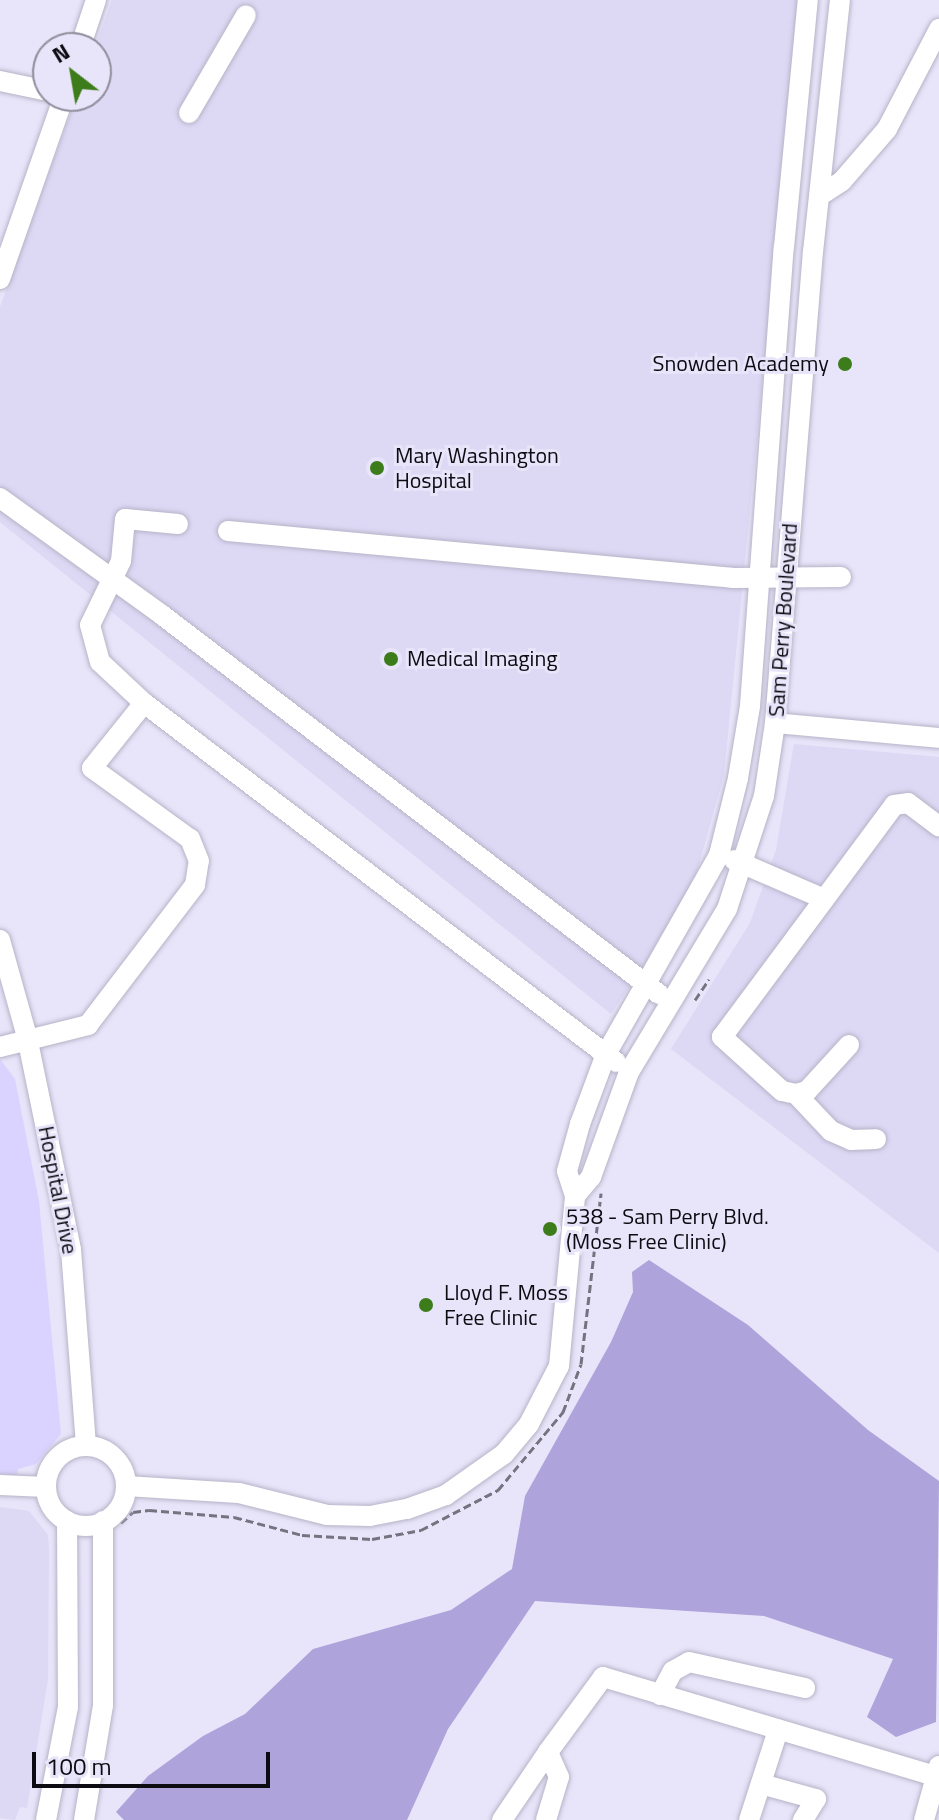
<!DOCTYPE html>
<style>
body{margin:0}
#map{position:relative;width:939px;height:1820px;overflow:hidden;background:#e8e4f9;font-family:"Titillium Web",sans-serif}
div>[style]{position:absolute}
.built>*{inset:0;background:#ddd8f4}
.green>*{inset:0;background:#dbd3ff}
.forest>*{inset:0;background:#aea3db}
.path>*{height:3px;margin-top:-1.5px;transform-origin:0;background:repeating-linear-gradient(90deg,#767380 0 8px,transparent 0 12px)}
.roads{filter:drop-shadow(0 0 2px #b7b3c7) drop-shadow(0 0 2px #b7b3c7)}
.minor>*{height:20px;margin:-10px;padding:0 10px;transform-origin:10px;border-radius:10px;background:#fff}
.minor>.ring{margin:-10px;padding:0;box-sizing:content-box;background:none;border:20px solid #fff;border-radius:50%}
.dots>*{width:22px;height:22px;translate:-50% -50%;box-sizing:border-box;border:4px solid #e8e4f9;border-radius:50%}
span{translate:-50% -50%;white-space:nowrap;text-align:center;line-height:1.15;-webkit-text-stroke:6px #e8e4f9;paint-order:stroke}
.poi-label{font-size:22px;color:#0c0b11}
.right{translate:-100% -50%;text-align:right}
.left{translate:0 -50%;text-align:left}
.street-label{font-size:22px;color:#0c0b11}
.north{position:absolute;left:32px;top:32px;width:80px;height:80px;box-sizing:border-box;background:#e8e4f9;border:2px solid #908d9c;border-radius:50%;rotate:329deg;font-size:22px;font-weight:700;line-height:32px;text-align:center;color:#0c0b11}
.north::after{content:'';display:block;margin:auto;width:28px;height:36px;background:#3c7c1a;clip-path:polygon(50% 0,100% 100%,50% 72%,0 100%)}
.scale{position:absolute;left:32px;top:1752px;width:238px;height:36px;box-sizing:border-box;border:4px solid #0c0b11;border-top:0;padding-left:10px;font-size:24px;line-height:28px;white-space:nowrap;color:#0c0b11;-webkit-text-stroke:6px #e8e4f9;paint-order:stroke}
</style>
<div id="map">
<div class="built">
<i style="clip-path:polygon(112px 0,800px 0,724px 775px,697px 871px,667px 932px,611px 1014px,0 522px,0 307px,77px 96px,96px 96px,95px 48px)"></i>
<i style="clip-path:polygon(794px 744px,939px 757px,939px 1253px,671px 1049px,750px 923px,776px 850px)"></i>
<i style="clip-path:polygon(0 1507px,29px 1511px,48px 1535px,49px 1550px,48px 1679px,27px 1808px,20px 1807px,15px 1820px,0 1818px)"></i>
</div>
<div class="green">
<i style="clip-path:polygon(0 1059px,15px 1079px,39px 1201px,61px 1434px,36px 1464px,18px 1469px,17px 1476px,0 1474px)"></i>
</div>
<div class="forest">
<i style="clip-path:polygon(649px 1260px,748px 1325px,868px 1430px,939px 1481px,936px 1722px,896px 1737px,867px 1717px,893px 1659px,764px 1616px,535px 1601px,448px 1729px,407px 1820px,124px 1820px,116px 1812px,148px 1776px,203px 1736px,245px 1714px,313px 1649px,451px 1610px,512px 1569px,525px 1496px,611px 1342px,633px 1292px,632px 1272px)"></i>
</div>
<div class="path">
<i style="left:695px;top:1000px;width:25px;rotate:-56deg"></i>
<i style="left:121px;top:1523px;width:16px;rotate:-43deg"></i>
<i style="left:133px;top:1512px;width:16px;rotate:-7deg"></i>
<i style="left:149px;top:1510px;width:85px;rotate:4.7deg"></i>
<i style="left:234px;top:1517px;width:70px;rotate:14.8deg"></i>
<i style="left:302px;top:1535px;width:70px;rotate:3.3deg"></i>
<i style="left:372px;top:1539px;width:50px;rotate:-10.4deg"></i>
<i style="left:421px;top:1530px;width:87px;rotate:-27.5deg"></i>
<i style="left:498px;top:1490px;width:102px;rotate:-50.2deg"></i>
<i style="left:563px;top:1412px;width:51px;rotate:-69.4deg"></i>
<i style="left:581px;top:1364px;width:172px;rotate:-83.3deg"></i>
</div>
<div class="roads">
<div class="minor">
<i style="left:80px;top:48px;width:51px;rotate:-71.6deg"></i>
<i style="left:0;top:81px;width:49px;rotate:11.8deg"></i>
<i style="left:189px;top:113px;width:113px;rotate:-59.8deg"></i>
<i style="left:819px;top:196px;width:27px;rotate:-33deg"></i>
<i style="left:842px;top:181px;width:69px;rotate:-49.1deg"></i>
<i style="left:887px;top:129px;width:113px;rotate:-62.5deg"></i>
<i style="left:0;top:279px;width:194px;rotate:-70.7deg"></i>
<i style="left:0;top:498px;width:200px;rotate:35.8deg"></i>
<i style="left:162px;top:615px;width:625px;rotate:37.33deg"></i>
<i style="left:178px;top:524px;width:53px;rotate:-174.6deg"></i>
<i style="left:125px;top:519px;width:42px;rotate:95.4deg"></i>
<i style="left:121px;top:561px;width:71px;rotate:115.8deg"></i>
<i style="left:90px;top:625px;width:38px;rotate:75deg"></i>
<i style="left:100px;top:662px;width:60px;rotate:43deg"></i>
<i style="left:144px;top:703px;width:593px;rotate:37.26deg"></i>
<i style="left:228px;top:531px;width:508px;rotate:5.31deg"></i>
<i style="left:734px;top:578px;width:107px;rotate:-0.5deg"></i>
<i style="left:775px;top:723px;width:165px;rotate:5.2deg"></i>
<i style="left:734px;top:860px;width:98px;rotate:23.4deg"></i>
<i style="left:0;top:940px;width:101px;rotate:74.4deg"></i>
<i style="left:27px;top:1037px;width:217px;rotate:78.3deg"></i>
<i style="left:71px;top:1250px;width:196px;rotate:85.6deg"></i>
<i style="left:849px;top:1045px;width:62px;rotate:132.4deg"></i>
<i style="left:807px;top:1091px;width:11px;rotate:165deg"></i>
<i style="left:796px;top:1094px;width:14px;rotate:-168deg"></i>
<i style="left:782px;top:1091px;width:81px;rotate:-138deg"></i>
<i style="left:722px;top:1037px;width:289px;rotate:-53.4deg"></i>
<i style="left:894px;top:805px;width:14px;rotate:-8deg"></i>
<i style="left:908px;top:803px;width:39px;rotate:37deg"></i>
<i style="left:0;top:1047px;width:91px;rotate:-14deg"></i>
<i style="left:88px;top:1025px;width:176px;rotate:-52.6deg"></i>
<i style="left:195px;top:885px;width:24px;rotate:-81deg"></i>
<i style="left:199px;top:861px;width:24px;rotate:-112deg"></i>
<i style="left:190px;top:839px;width:121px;rotate:-144.1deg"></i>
<i style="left:92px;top:768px;width:83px;rotate:-51.3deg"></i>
<i style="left:796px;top:1094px;width:51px;rotate:46.6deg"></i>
<i style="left:831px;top:1131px;width:22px;rotate:24deg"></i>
<i style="left:851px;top:1140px;width:25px;rotate:-2deg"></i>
<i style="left:575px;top:1196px;width:25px;rotate:-50deg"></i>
<i style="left:591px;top:1177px;width:112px;rotate:-70.1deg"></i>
<i style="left:629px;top:1072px;width:190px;rotate:-59deg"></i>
<i style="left:727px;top:909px;width:119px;rotate:-71.9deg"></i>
<i style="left:764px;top:796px;width:74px;rotate:-81.4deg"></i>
<i style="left:775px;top:723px;width:473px;rotate:-85.4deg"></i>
<i style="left:813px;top:252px;width:253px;rotate:-83.9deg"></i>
<i class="ring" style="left:46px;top:1446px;width:60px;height:60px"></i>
<i style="left:0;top:1485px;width:46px;rotate:2.5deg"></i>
<i style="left:126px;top:1486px;width:113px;rotate:3.5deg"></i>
<i style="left:239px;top:1493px;width:91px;rotate:14deg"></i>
<i style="left:327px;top:1515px;width:43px;rotate:1.3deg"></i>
<i style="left:370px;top:1516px;width:38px;rotate:-11deg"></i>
<i style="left:407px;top:1509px;width:41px;rotate:-19.7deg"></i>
<i style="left:446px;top:1495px;width:71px;rotate:-35.3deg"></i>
<i style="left:504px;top:1454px;width:39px;rotate:-50deg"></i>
<i style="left:529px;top:1424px;width:65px;rotate:-62.7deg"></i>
<i style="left:559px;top:1366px;width:171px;rotate:-84.6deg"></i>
<i style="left:575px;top:1196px;width:26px;rotate:-108deg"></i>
<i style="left:567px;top:1171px;width:49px;rotate:-74.5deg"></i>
<i style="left:580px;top:1124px;width:75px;rotate:-69.6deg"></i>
<i style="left:606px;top:1054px;width:229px;rotate:-60.4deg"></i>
<i style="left:719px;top:855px;width:79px;rotate:-76.1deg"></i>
<i style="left:738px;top:778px;width:73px;rotate:-80.5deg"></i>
<i style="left:750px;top:706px;width:460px;rotate:-85.8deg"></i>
<i style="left:784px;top:247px;width:248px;rotate:-84.5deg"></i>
<i style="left:660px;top:1695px;width:27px;rotate:-62deg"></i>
<i style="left:673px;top:1671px;width:18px;rotate:-29deg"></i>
<i style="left:689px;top:1662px;width:119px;rotate:12.6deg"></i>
<i style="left:761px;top:1784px;width:57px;rotate:15.3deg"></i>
<i style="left:816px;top:1799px;width:25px;rotate:122deg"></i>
<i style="left:46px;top:1820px;width:115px;rotate:-79deg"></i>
<i style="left:68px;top:1707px;width:186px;rotate:-90.3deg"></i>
<i style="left:84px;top:1820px;width:117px;rotate:-80.6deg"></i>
<i style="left:103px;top:1705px;width:184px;rotate:-90deg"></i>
<i style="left:502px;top:1820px;width:82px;rotate:-55.9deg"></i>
<i style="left:546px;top:1820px;width:45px;rotate:-73.2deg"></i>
<i style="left:559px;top:1777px;width:27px;rotate:-114deg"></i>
<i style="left:548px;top:1752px;width:93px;rotate:-53.7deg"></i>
<i style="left:603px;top:1677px;width:346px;rotate:16.6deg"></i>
<i style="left:749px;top:1820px;width:95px;rotate:-72.1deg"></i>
<i style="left:924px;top:1820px;width:56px;rotate:-74.5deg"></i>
</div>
</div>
<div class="dots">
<i style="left:845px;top:364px;background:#3c7c1a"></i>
<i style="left:377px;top:468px;background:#3c7c1a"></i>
<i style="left:391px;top:659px;background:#3c7c1a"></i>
<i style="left:550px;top:1229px;background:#3c7c1a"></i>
<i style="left:426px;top:1305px;background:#3c7c1a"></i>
</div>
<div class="poi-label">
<span class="right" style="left:829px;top:364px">Snowden Academy</span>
<span class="left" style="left:395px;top:468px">Mary Washington<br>Hospital</span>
<span class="left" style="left:407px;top:659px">Medical Imaging</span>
<span class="left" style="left:566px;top:1229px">538 - Sam Perry Blvd.<br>(Moss Free Clinic)</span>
<span class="left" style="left:444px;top:1305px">Lloyd F. Moss<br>Free Clinic</span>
</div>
<div class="street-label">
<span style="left:783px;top:620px;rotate:-86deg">Sam Perry Boulevard</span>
<span style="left:58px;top:1190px;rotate:79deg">Hospital Drive</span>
</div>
<div class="north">N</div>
<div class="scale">100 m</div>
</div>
